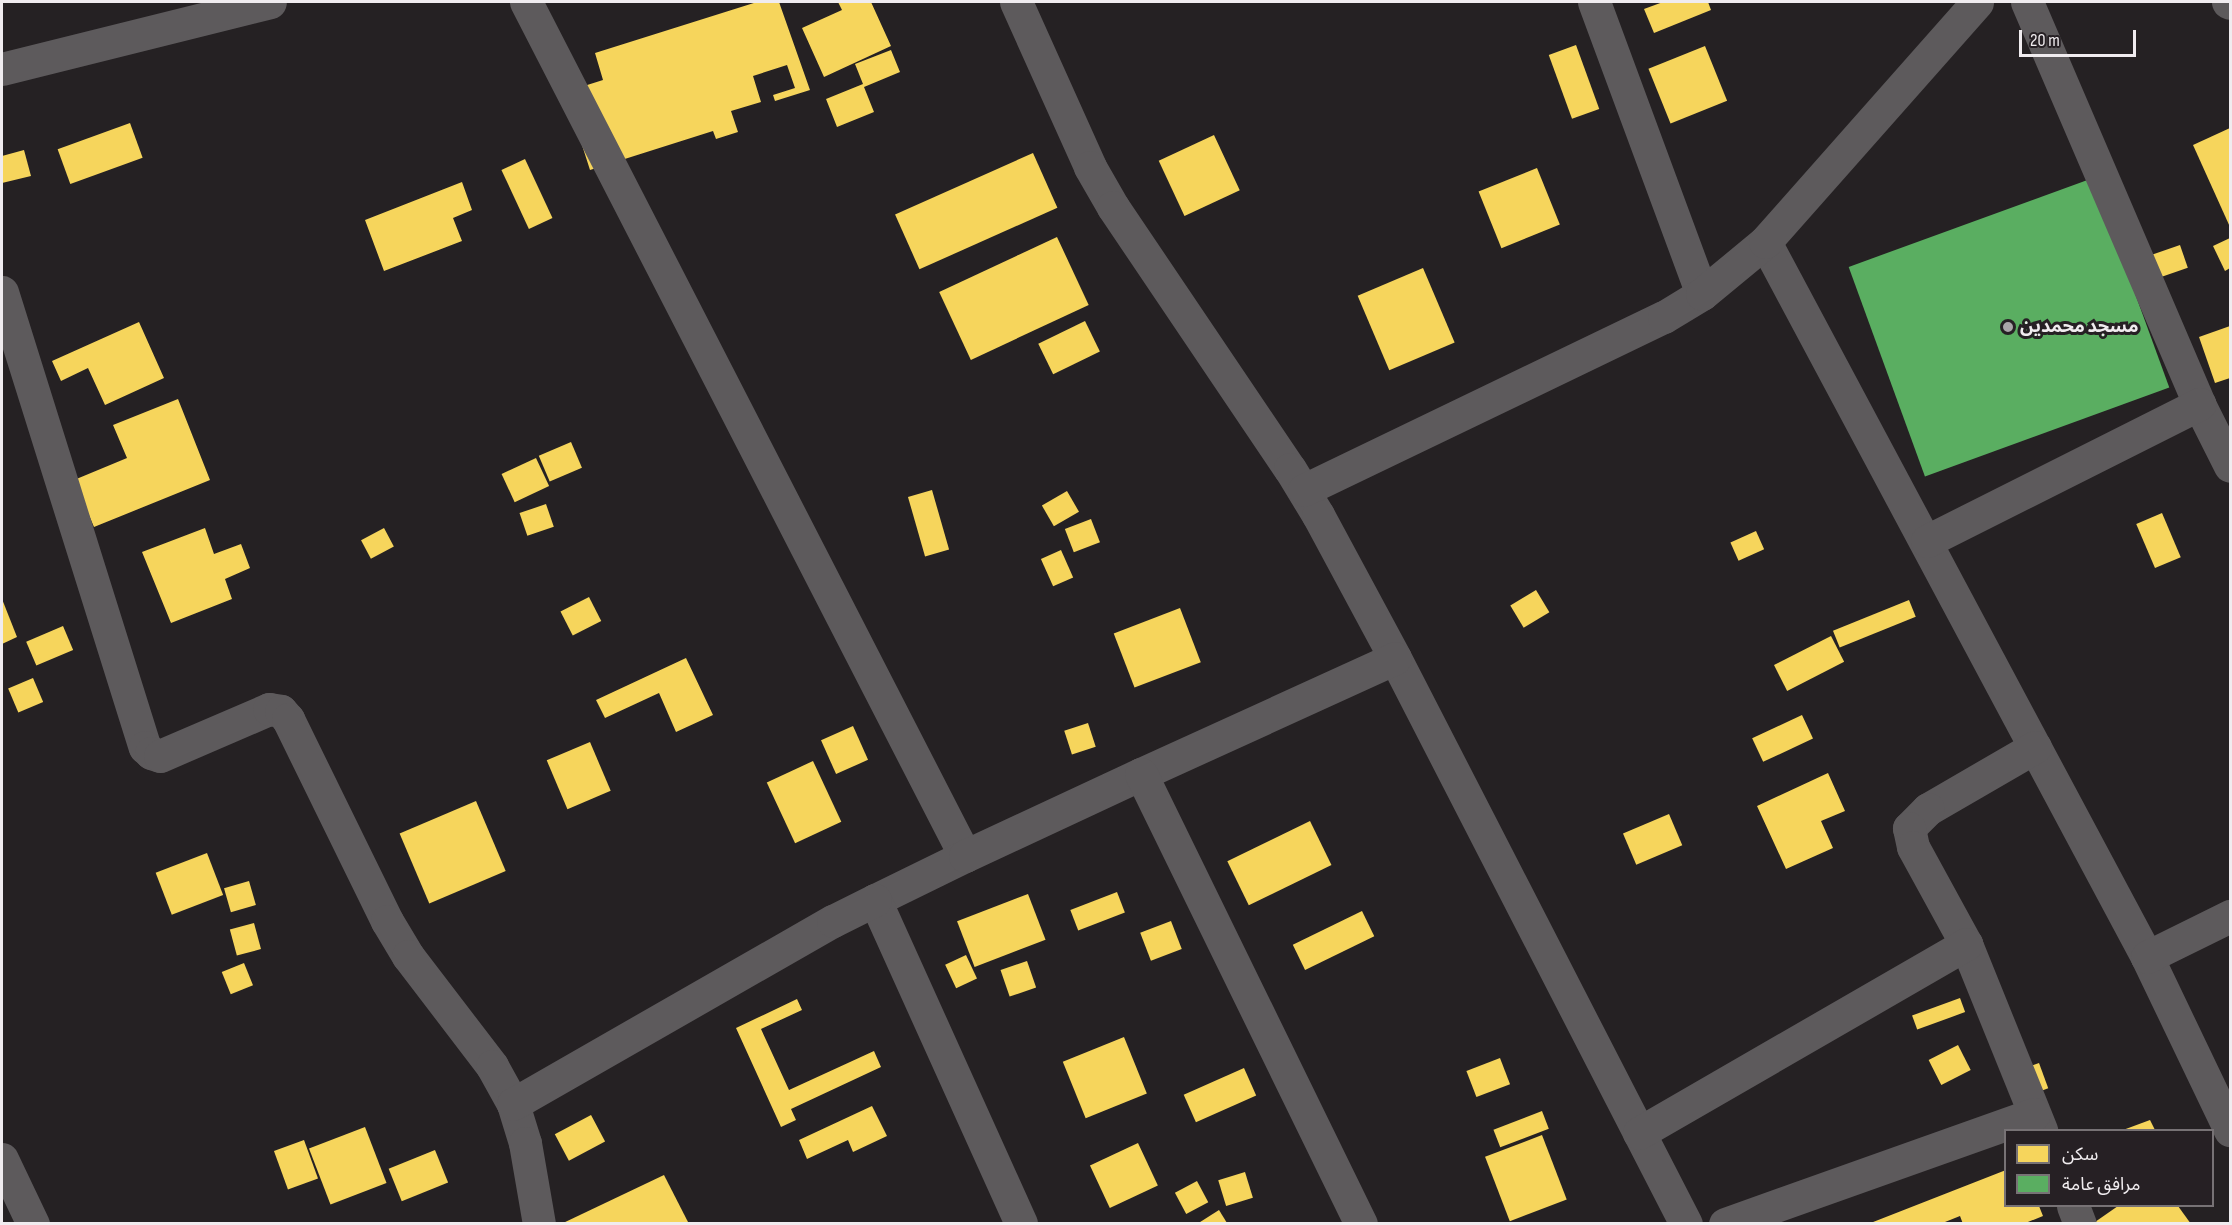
<!DOCTYPE html>
<meta charset="utf-8">
<style>
body{margin:0}
#map{position:relative;width:2232px;height:1225px;overflow:hidden;background:#252123;font-family:"Sofia Sans Condensed","Noto Sans Arabic",sans-serif}
div>[style]{position:absolute}
.homes>*{inset:0;background:#f6d55c;transform-origin:0 0}
.public>*{inset:0;background:#5aae61;transform-origin:0 0}
.minor>*{height:33px;margin:-16.5px;padding:0 16.5px;transform-origin:16.5px;border-radius:16.5px;background:#5d5a5c}
.dots>*{width:16px;height:16px;translate:-50% -50%;box-sizing:border-box;border:3px solid #262024;border-radius:50%}
span{translate:-50% -50%;white-space:nowrap;text-align:center;line-height:1.15;-webkit-text-stroke:6px #262024;paint-order:stroke}
.poi-label{font-size:18px;color:#f0ecef;font-weight:700}
.left{translate:0 -50%;text-align:left}
.frame{position:absolute;inset:0;border:3px solid #f0ecef;pointer-events:none}
.legend{position:absolute;left:2004px;top:1129px;width:210px;height:78px;box-sizing:border-box;background:#262024;border:2px solid #777275;margin:0;padding:8px 10px;list-style:none;font-size:18px;color:#f0ecef}
.legend li{display:flex;align-items:center;gap:12px;height:30px}
.legend b{width:30px;border:2px solid #777275}
.scale{position:absolute;left:2019px;top:30px;width:117px;height:27px;box-sizing:border-box;border:3px solid #f0ecef;border-top:0;padding-left:8px;font-size:18px;line-height:21px;white-space:nowrap;color:#f0ecef;-webkit-text-stroke:4px #262024;paint-order:stroke}
</style>
<div id="map">
<div class="homes">
<i style="clip-path:polygon(757px 2px,779px 2px,810px 90px,775px 101px,773px 95px,795px 88px,787px 65px,753px 76px,761px 102px,731px 111px,738px 132px,716px 139px,713px 131px,590px 170px,565px 92px,603px 80px,595px 53px)"></i>
<i style="clip-path:polygon(838px 2px,871px 2px,891px 46px,824px 77px,802px 28px,842px 10px)"></i>
<i style="clip-path:polygon(1663px 2px,1708px 2px,1711px 10px,1654px 33px,1644px 9px)"></i>
<i style="left:1576px;top:45px;width:68px;height:29px;rotate:70deg"></i>
<i style="left:1705px;top:46px;width:59px;height:61px;rotate:68deg"></i>
<i style="clip-path:polygon(891px 50px,900px 72px,864px 87px,874px 112px,837px 127px,826px 99px,863px 84px,855px 64px)"></i>
<i style="left:130px;top:123px;width:37px;height:77px;rotate:70deg"></i>
<i style="clip-path:polygon(2230px 128px,2230px 227px,2193px 145px)"></i>
<i style="left:1214px;top:135px;width:61px;height:61px;rotate:65deg"></i>
<i style="clip-path:polygon(24px 150px,31px 176px,2px 183px,2px 156px)"></i>
<i style="left:1033px;top:153px;width:60px;height:151px;rotate:66deg"></i>
<i style="left:525px;top:159px;width:65px;height:26px;rotate:65deg"></i>
<i style="left:1537px;top:168px;width:61px;height:63px;rotate:68deg"></i>
<i style="clip-path:polygon(462px 182px,472px 210px,453px 218px,462px 241px,384px 271px,365px 220px)"></i>
<i style="left:1057px;top:237px;width:75px;height:130px;rotate:65deg"></i>
<i style="clip-path:polygon(2230px 238px,2230px 268px,2225px 271px,2213px 246px)"></i>
<i style="left:2180px;top:245px;width:24px;height:29px;rotate:71deg"></i>
<i style="left:1423px;top:268px;width:81px;height:71px;rotate:67deg"></i>
<i style="left:1085px;top:321px;width:34px;height:52px;rotate:64deg"></i>
<i style="clip-path:polygon(139px 322px,164px 378px,105px 405px,88px 368px,61px 381px,52px 361px)"></i>
<i style="clip-path:polygon(2230px 326px,2230px 378px,2215px 383px,2199px 337px)"></i>
<i style="clip-path:polygon(178px 399px,210px 480px,94px 527px,74px 480px,127px 458px,113px 425px)"></i>
<i style="left:571px;top:442px;width:28px;height:35px;rotate:67deg"></i>
<i style="left:536px;top:458px;width:31px;height:38px;rotate:65deg"></i>
<i style="left:932px;top:490px;width:62px;height:25px;rotate:74deg"></i>
<i style="left:1067px;top:491px;width:24px;height:29px;rotate:60deg"></i>
<i style="left:546px;top:504px;width:24px;height:28px;rotate:71deg"></i>
<i style="left:2162px;top:513px;width:48px;height:28px;rotate:67deg"></i>
<i style="left:1091px;top:519px;width:25px;height:28px;rotate:69deg"></i>
<i style="clip-path:polygon(205px 528px,214px 554px,241px 544px,250px 568px,225px 579px,232px 599px,171px 623px,142px 552px)"></i>
<i style="left:384px;top:528px;width:21px;height:26px;rotate:62deg"></i>
<i style="left:1756px;top:531px;width:20px;height:28px;rotate:66deg"></i>
<i style="left:1061px;top:550px;width:30px;height:22px;rotate:66deg"></i>
<i style="left:1536px;top:590px;width:26px;height:30px;rotate:59deg"></i>
<i style="left:589px;top:597px;width:27px;height:32px;rotate:63deg"></i>
<i style="clip-path:polygon(2px 599px,17px 637px,2px 644px)"></i>
<i style="left:1909px;top:600px;width:18px;height:82px;rotate:68deg"></i>
<i style="left:1180px;top:608px;width:58px;height:71px;rotate:69deg"></i>
<i style="left:63px;top:626px;width:26px;height:40px;rotate:67deg"></i>
<i style="left:1831px;top:636px;width:29px;height:64px;rotate:63deg"></i>
<i style="clip-path:polygon(686px 658px,713px 715px,676px 732px,659px 693px,605px 718px,596px 700px)"></i>
<i style="left:33px;top:678px;width:26px;height:27px;rotate:67deg"></i>
<i style="left:1802px;top:715px;width:26px;height:55px;rotate:65deg"></i>
<i style="left:1088px;top:723px;width:25px;height:25px;rotate:72deg"></i>
<i style="left:853px;top:726px;width:37px;height:35px;rotate:66deg"></i>
<i style="left:590px;top:742px;width:53px;height:47px;rotate:67deg"></i>
<i style="left:813px;top:761px;width:67px;height:51px;rotate:65deg"></i>
<i style="clip-path:polygon(1828px 773px,1845px 811px,1821px 821px,1833px 848px,1786px 869px,1757px 806px)"></i>
<i style="left:476px;top:801px;width:76px;height:83px;rotate:67deg"></i>
<i style="left:1669px;top:814px;width:34px;height:50px;rotate:67deg"></i>
<i style="left:1310px;top:821px;width:49px;height:92px;rotate:64deg"></i>
<i style="left:207px;top:853px;width:45px;height:55px;rotate:69deg"></i>
<i style="left:249px;top:881px;width:25px;height:26px;rotate:74deg"></i>
<i style="left:1117px;top:892px;width:22px;height:50px;rotate:69deg"></i>
<i style="left:1028px;top:894px;width:49px;height:76px;rotate:69deg"></i>
<i style="left:1362px;top:911px;width:28px;height:77px;rotate:64deg"></i>
<i style="left:1171px;top:921px;width:30px;height:33px;rotate:69deg"></i>
<i style="left:254px;top:923px;width:27px;height:25px;rotate:75deg"></i>
<i style="left:966px;top:955px;width:26px;height:23px;rotate:65deg"></i>
<i style="left:1027px;top:961px;width:28px;height:28px;rotate:71deg"></i>
<i style="left:244px;top:963px;width:24px;height:24px;rotate:68deg"></i>
<i style="left:1960px;top:998px;width:15px;height:51px;rotate:70deg"></i>
<i style="clip-path:polygon(797px 999px,802px 1010px,761px 1029px,789px 1090px,874px 1051px,881px 1067px,791px 1109px,796px 1120px,781px 1127px,736px 1028px)"></i>
<i style="left:1124px;top:1037px;width:61px;height:66px;rotate:68deg"></i>
<i style="left:1958px;top:1045px;width:28px;height:33px;rotate:63deg"></i>
<i style="left:1500px;top:1058px;width:28px;height:36px;rotate:69deg"></i>
<i style="left:2039px;top:1063px;width:27px;height:25px;rotate:70deg"></i>
<i style="left:1244px;top:1068px;width:30px;height:66px;rotate:66deg"></i>
<i style="clip-path:polygon(872px 1106px,887px 1136px,853px 1152px,848px 1140px,807px 1159px,799px 1140px)"></i>
<i style="left:1542px;top:1111px;width:19px;height:52px;rotate:69deg"></i>
<i style="left:591px;top:1115px;width:30px;height:41px;rotate:62deg"></i>
<i style="clip-path:polygon(2150px 1120px,2155px 1130px,2123px 1130px)"></i>
<i style="left:365px;top:1127px;width:60px;height:60px;rotate:69deg"></i>
<i style="left:1542px;top:1135px;width:69px;height:61px;rotate:69deg"></i>
<i style="left:304px;top:1140px;width:41px;height:32px;rotate:70deg"></i>
<i style="left:1138px;top:1143px;width:47px;height:53px;rotate:65deg"></i>
<i style="left:435px;top:1150px;width:35px;height:50px;rotate:68deg"></i>
<i style="clip-path:polygon(2006px 1170px,2006px 1206px,2039px 1206px,2043px 1216px,2023px 1224px,1963px 1224px,1960px 1216px,1940px 1224px,1868px 1224px)"></i>
<i style="left:1245px;top:1172px;width:27px;height:28px;rotate:73deg"></i>
<i style="clip-path:polygon(664px 1175px,689px 1224px,561px 1224px)"></i>
<i style="left:1197px;top:1181px;width:24px;height:25px;rotate:62deg"></i>
<i style="clip-path:polygon(2118px 1206px,2178px 1206px,2191px 1224px,2096px 1224px,2095px 1222px)"></i>
<i style="clip-path:polygon(1219px 1210px,1227px 1223px,1197px 1224px)"></i>
</div>
<div class="public">
<i style="left:2093px;top:178px;width:223px;height:260px;rotate:70deg"></i>
</div>
<div class="minor">
<i style="left:526px;top:2px;width:960px;rotate:62.79deg"></i>
<i style="left:965px;top:856px;width:100px;rotate:153.9deg"></i>
<i style="left:875px;top:900px;width:355px;rotate:65.7deg"></i>
<i style="left:1016px;top:2px;width:181px;rotate:65.8deg"></i>
<i style="left:1090px;top:167px;width:46px;rotate:60.1deg"></i>
<i style="left:1113px;top:207px;width:316px;rotate:56deg"></i>
<i style="left:1290px;top:469px;width:54px;rotate:58.7deg"></i>
<i style="left:1318px;top:515px;width:162px;rotate:61.7deg"></i>
<i style="left:1395px;top:658px;width:636px;rotate:62.79deg"></i>
<i style="left:1594px;top:2px;width:311px;rotate:69.7deg"></i>
<i style="left:2027px;top:2px;width:437px;rotate:66.8deg"></i>
<i style="left:2199px;top:404px;width:69px;rotate:63.4deg"></i>
<i style="left:2228px;top:2px;width:2px;rotate:27deg"></i>
<i style="left:2px;top:69px;width:276px;rotate:-14deg"></i>
<i style="left:1765px;top:242px;width:811px;rotate:61.89deg"></i>
<i style="left:2147px;top:957px;width:192px;rotate:64.4deg"></i>
<i style="left:2px;top:292px;width:477px;rotate:72.6deg"></i>
<i style="left:145px;top:747px;width:8px;rotate:45deg"></i>
<i style="left:151px;top:753px;width:9px;rotate:18deg"></i>
<i style="left:160px;top:756px;width:119px;rotate:-23.3deg"></i>
<i style="left:269px;top:709px;width:12px;rotate:9deg"></i>
<i style="left:281px;top:711px;width:11px;rotate:49deg"></i>
<i style="left:288px;top:719px;width:225px;rotate:63.9deg"></i>
<i style="left:387px;top:921px;width:41px;rotate:59deg"></i>
<i style="left:408px;top:956px;width:138px;rotate:52.6deg"></i>
<i style="left:492px;top:1066px;width:43px;rotate:61.1deg"></i>
<i style="left:513px;top:1104px;width:41px;rotate:72.9deg"></i>
<i style="left:525px;top:1143px;width:82px;rotate:80.2deg"></i>
<i style="left:1304px;top:490px;width:399px;rotate:-25.7deg"></i>
<i style="left:1664px;top:317px;width:44px;rotate:-31.2deg"></i>
<i style="left:1702px;top:294px;width:82px;rotate:-39.5deg"></i>
<i style="left:1765px;top:242px;width:320px;rotate:-48.5deg"></i>
<i style="left:1927px;top:541px;width:305px;rotate:-26.7deg"></i>
<i style="left:2035px;top:747px;width:124px;rotate:149.9deg"></i>
<i style="left:1928px;top:809px;width:27px;rotate:135deg"></i>
<i style="left:1909px;top:828px;width:19px;rotate:78deg"></i>
<i style="left:1913px;top:847px;width:111px;rotate:61.3deg"></i>
<i style="left:1966px;top:944px;width:201px;rotate:68deg"></i>
<i style="left:1141px;top:774px;width:279px;rotate:-24.5deg"></i>
<i style="left:965px;top:856px;width:194px;rotate:-25deg"></i>
<i style="left:1141px;top:774px;width:501px;rotate:63.95deg"></i>
<i style="left:2147px;top:957px;width:93px;rotate:-26.3deg"></i>
<i style="left:513px;top:1104px;width:369px;rotate:-29.8deg"></i>
<i style="left:833px;top:921px;width:47px;rotate:-26.6deg"></i>
<i style="left:1639px;top:1133px;width:378px;rotate:-30deg"></i>
<i style="left:2px;top:1159px;width:72px;rotate:64.5deg"></i>
<i style="left:2073px;top:1206px;width:19px;rotate:69deg"></i>
<i style="left:1725px;top:1224px;width:328px;rotate:-19.6deg"></i>
</div>
<div class="dots">
<i style="left:2008px;top:327px;background:#a9a5a8"></i>
</div>
<div class="poi-label">
<span class="left" style="left:2020px;top:327px">مسجد محمدين</span>
</div>
<div class="frame"></div>
<ul class="legend">
<li><b style="height:16px;background:#f6d55c"></b>سكن</li>
<li><b style="height:16px;background:#5aae61"></b>مرافق عامة</li>
</ul>
<div class="scale">20 m</div>
</div>
